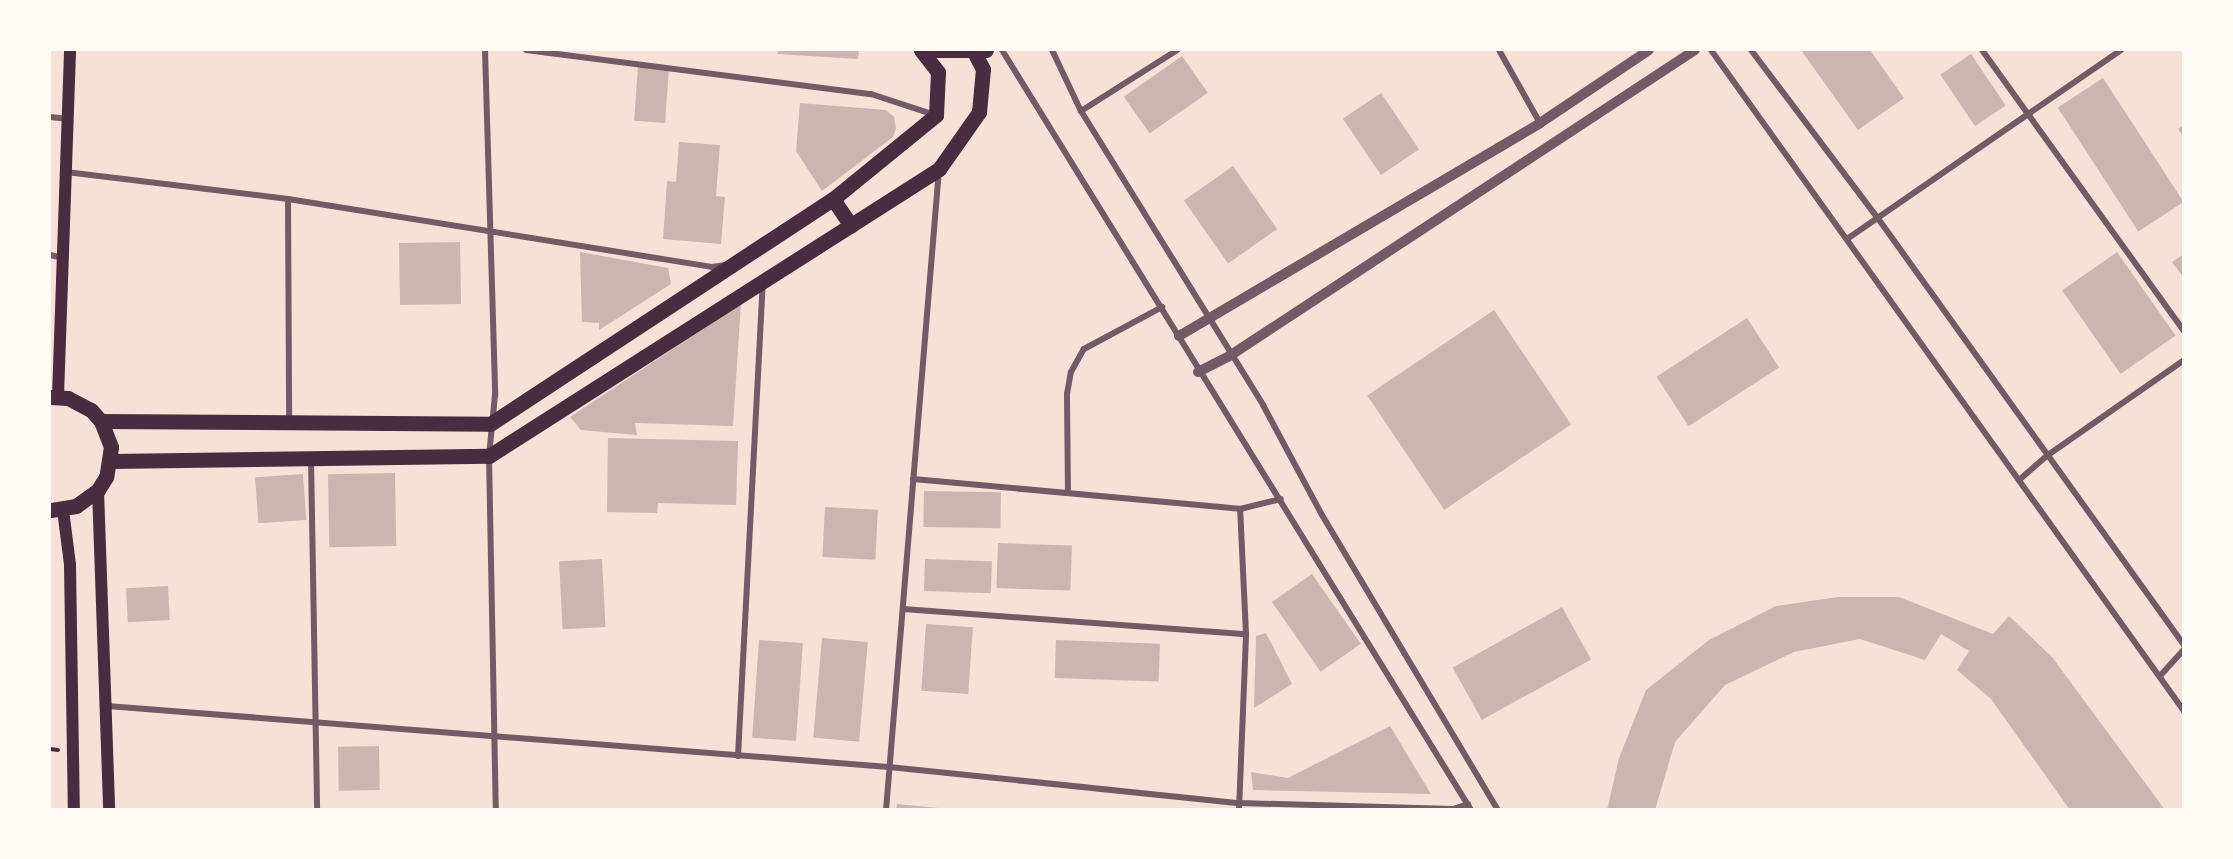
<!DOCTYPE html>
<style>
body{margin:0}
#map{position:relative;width:2233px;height:859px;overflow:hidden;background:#f7e1d7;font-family:"Alegreya Sans",sans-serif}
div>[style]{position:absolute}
.building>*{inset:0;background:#ccb4b1;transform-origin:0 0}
.path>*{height:4px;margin:-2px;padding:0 2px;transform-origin:2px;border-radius:2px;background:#4a2c40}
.minor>*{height:6px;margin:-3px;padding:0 3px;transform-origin:3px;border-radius:3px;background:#755966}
.tertiary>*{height:10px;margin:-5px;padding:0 5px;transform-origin:5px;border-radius:5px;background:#755966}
.secondary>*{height:12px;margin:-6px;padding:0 6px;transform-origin:6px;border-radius:6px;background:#4a2c40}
.primary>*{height:15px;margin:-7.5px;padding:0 7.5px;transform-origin:7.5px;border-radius:7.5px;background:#4a2c40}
span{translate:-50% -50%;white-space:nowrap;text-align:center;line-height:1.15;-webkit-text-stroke:6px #fffaf5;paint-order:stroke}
.frame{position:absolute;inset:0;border:51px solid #fffaf5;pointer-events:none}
</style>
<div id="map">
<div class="building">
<i style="clip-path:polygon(778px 50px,859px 50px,858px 59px,777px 54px)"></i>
<i style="clip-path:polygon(1801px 50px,1870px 50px,1904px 98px,1858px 130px)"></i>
<i style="left:1971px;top:54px;width:62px;height:37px;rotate:56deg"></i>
<i style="left:1182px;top:56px;width:45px;height:71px;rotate:55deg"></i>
<i style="left:638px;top:66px;width:31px;height:55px;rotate:4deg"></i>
<i style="left:2103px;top:78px;width:148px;height:54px;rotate:57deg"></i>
<i style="left:1381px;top:93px;width:68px;height:46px;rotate:56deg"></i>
<i style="clip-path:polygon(800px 103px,886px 110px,894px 117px,896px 129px,893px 137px,822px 191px,796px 151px)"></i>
<i style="clip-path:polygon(2184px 125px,2184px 138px,2178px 129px)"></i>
<i style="clip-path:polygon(679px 142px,720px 145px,716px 196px,725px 197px,721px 244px,663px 239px,667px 181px,676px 182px)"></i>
<i style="left:1233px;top:166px;width:77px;height:60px;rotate:55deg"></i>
<i style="left:460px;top:242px;width:62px;height:61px;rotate:89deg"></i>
<i style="clip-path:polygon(580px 252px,668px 268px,671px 284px,599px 330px,599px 323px,582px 322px)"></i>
<i style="left:2117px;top:252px;width:102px;height:67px;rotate:55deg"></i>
<i style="clip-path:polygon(2184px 254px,2184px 278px,2172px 262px)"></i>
<i style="clip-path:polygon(741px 304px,733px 426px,635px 423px,637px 435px,581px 430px,570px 417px)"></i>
<i style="left:1494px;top:310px;width:138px;height:153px;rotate:56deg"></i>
<i style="left:1747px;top:318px;width:59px;height:108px;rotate:57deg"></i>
<i style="clip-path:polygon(608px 438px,738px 441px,736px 505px,658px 503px,657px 513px,607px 512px)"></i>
<i style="left:395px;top:473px;width:73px;height:67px;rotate:89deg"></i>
<i style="left:303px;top:474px;width:46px;height:48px;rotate:86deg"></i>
<i style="left:924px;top:491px;width:77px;height:36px;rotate:1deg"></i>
<i style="left:825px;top:507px;width:53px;height:50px;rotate:3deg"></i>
<i style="left:998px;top:543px;width:74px;height:45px;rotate:2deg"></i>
<i style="left:602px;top:559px;width:68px;height:43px;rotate:87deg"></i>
<i style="left:925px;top:559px;width:67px;height:32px;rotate:2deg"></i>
<i style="left:1312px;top:574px;width:85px;height:49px;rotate:55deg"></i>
<i style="left:168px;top:586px;width:34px;height:42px;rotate:87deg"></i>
<i style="clip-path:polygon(1838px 597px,1899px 597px,1993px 634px,2009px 616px,2052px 657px,2165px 810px,2070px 810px,1991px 699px,1957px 670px,1969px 651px,1941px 634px,1925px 660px,1860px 639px,1794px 652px,1725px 685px,1675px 742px,1655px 810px,1607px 810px,1619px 758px,1646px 690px,1709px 640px,1776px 606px)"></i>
<i style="left:1562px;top:607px;width:60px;height:125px;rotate:61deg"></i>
<i style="left:926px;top:624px;width:47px;height:67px;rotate:4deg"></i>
<i style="clip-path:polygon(1266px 633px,1292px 684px,1254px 708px,1256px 636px)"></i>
<i style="left:822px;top:638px;width:46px;height:100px;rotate:5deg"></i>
<i style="left:759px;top:640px;width:44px;height:98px;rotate:4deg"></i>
<i style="left:1056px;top:640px;width:104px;height:38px;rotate:2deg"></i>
<i style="clip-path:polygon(1390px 726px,1431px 794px,1253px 790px,1251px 772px,1288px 778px)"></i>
<i style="left:379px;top:746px;width:44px;height:41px;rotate:89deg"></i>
<i style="clip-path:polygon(897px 804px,939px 808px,939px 810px,896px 810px)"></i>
</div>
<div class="path">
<i style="left:50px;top:749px;width:8px;rotate:7deg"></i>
</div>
<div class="minor">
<i style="left:485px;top:50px;width:345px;rotate:88.3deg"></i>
<i style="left:495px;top:395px;width:61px;rotate:95.6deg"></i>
<i style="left:489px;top:456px;width:354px;rotate:88.9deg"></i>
<i style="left:526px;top:50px;width:348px;rotate:7.3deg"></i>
<i style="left:871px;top:94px;width:67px;rotate:18.2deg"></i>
<i style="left:1002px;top:50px;width:893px;rotate:58.32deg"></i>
<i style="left:1052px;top:50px;width:68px;rotate:64.6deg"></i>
<i style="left:1081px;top:111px;width:346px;rotate:58.2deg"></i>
<i style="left:1263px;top:405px;width:125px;rotate:61.8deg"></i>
<i style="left:1322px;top:515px;width:344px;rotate:59.2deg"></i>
<i style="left:1499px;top:50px;width:84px;rotate:60.7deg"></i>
<i style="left:1711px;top:50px;width:813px;rotate:54.41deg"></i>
<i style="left:1751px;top:50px;width:209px;rotate:53deg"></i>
<i style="left:1877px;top:217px;width:527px;rotate:54.35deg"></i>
<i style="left:1982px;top:50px;width:346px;rotate:54.3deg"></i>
<i style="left:1081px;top:111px;width:114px;rotate:-32.4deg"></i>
<i style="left:50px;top:117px;width:19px;rotate:6deg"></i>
<i style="left:66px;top:172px;width:224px;rotate:6.9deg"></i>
<i style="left:288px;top:199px;width:429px;rotate:9.1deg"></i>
<i style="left:712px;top:267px;width:12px;rotate:-9deg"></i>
<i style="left:288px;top:199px;width:224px;rotate:89.7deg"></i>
<i style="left:1847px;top:239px;width:333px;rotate:-34.6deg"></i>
<i style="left:50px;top:255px;width:13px;rotate:13deg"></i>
<i style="left:311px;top:459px;width:351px;rotate:89deg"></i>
<i style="left:913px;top:479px;width:328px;rotate:5.2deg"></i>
<i style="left:1240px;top:509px;width:42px;rotate:-13.7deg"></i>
<i style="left:2019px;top:480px;width:38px;rotate:-41deg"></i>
<i style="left:2048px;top:455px;width:166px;rotate:-34.9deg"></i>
<i style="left:1068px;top:493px;width:99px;rotate:-90.6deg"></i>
<i style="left:1067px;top:394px;width:22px;rotate:-80deg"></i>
<i style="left:1071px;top:372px;width:26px;rotate:-61deg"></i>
<i style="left:1084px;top:349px;width:89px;rotate:-28.3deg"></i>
<i style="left:903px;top:609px;width:344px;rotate:4.2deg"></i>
<i style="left:2160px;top:676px;width:36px;rotate:-48deg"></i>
<i style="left:107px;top:706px;width:784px;rotate:4.46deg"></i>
<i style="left:889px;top:767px;width:352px;rotate:5.9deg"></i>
<i style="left:1239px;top:803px;width:214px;rotate:1.6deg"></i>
<i style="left:1453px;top:809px;width:16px;rotate:-18deg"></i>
<i style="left:738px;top:756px;width:474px;rotate:-87deg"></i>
<i style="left:886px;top:810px;width:642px;rotate:-85.27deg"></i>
<i style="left:1239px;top:810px;width:176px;rotate:-87.7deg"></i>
<i style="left:1246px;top:634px;width:125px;rotate:-92.7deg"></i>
</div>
<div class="tertiary">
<i style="left:1179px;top:336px;width:419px;rotate:-30.5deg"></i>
<i style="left:1540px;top:123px;width:131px;rotate:-33.8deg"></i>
<i style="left:1198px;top:372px;width:37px;rotate:-27deg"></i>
<i style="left:1231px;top:355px;width:555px;rotate:-33.32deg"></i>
</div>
<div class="secondary">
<i style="left:58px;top:396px;width:346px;rotate:-88deg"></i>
<i style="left:98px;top:490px;width:320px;rotate:88deg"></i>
<i style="left:63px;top:510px;width:55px;rotate:82.7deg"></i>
<i style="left:70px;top:565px;width:245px;rotate:89.1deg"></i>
</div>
<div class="primary">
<i style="left:932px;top:50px;width:54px"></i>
<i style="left:833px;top:199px;width:32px;rotate:56deg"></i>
<i style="left:50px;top:397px;width:18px;rotate:3deg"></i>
<i style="left:68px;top:398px;width:26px;rotate:28deg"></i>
<i style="left:91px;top:410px;width:15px;rotate:48deg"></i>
<i style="left:101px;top:421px;width:28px;rotate:69deg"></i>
<i style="left:111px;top:447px;width:30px;rotate:99deg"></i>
<i style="left:106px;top:477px;width:15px;rotate:122deg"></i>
<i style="left:98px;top:490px;width:27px;rotate:144deg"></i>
<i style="left:76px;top:506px;width:26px;rotate:171deg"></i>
<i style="left:101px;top:421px;width:389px;rotate:0.4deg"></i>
<i style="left:490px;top:424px;width:410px;rotate:-33.3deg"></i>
<i style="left:833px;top:199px;width:133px;rotate:-39.2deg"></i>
<i style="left:936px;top:115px;width:43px;rotate:-87.3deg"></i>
<i style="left:938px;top:72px;width:28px;rotate:-128deg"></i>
<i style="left:110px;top:461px;width:379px;rotate:-0.8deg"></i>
<i style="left:489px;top:456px;width:534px;rotate:-32.53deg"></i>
<i style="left:939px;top:169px;width:70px;rotate:-54.9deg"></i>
<i style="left:979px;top:112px;width:43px;rotate:-84.7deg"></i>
<i style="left:983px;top:69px;width:19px;rotate:-118deg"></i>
</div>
<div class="frame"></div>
</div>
